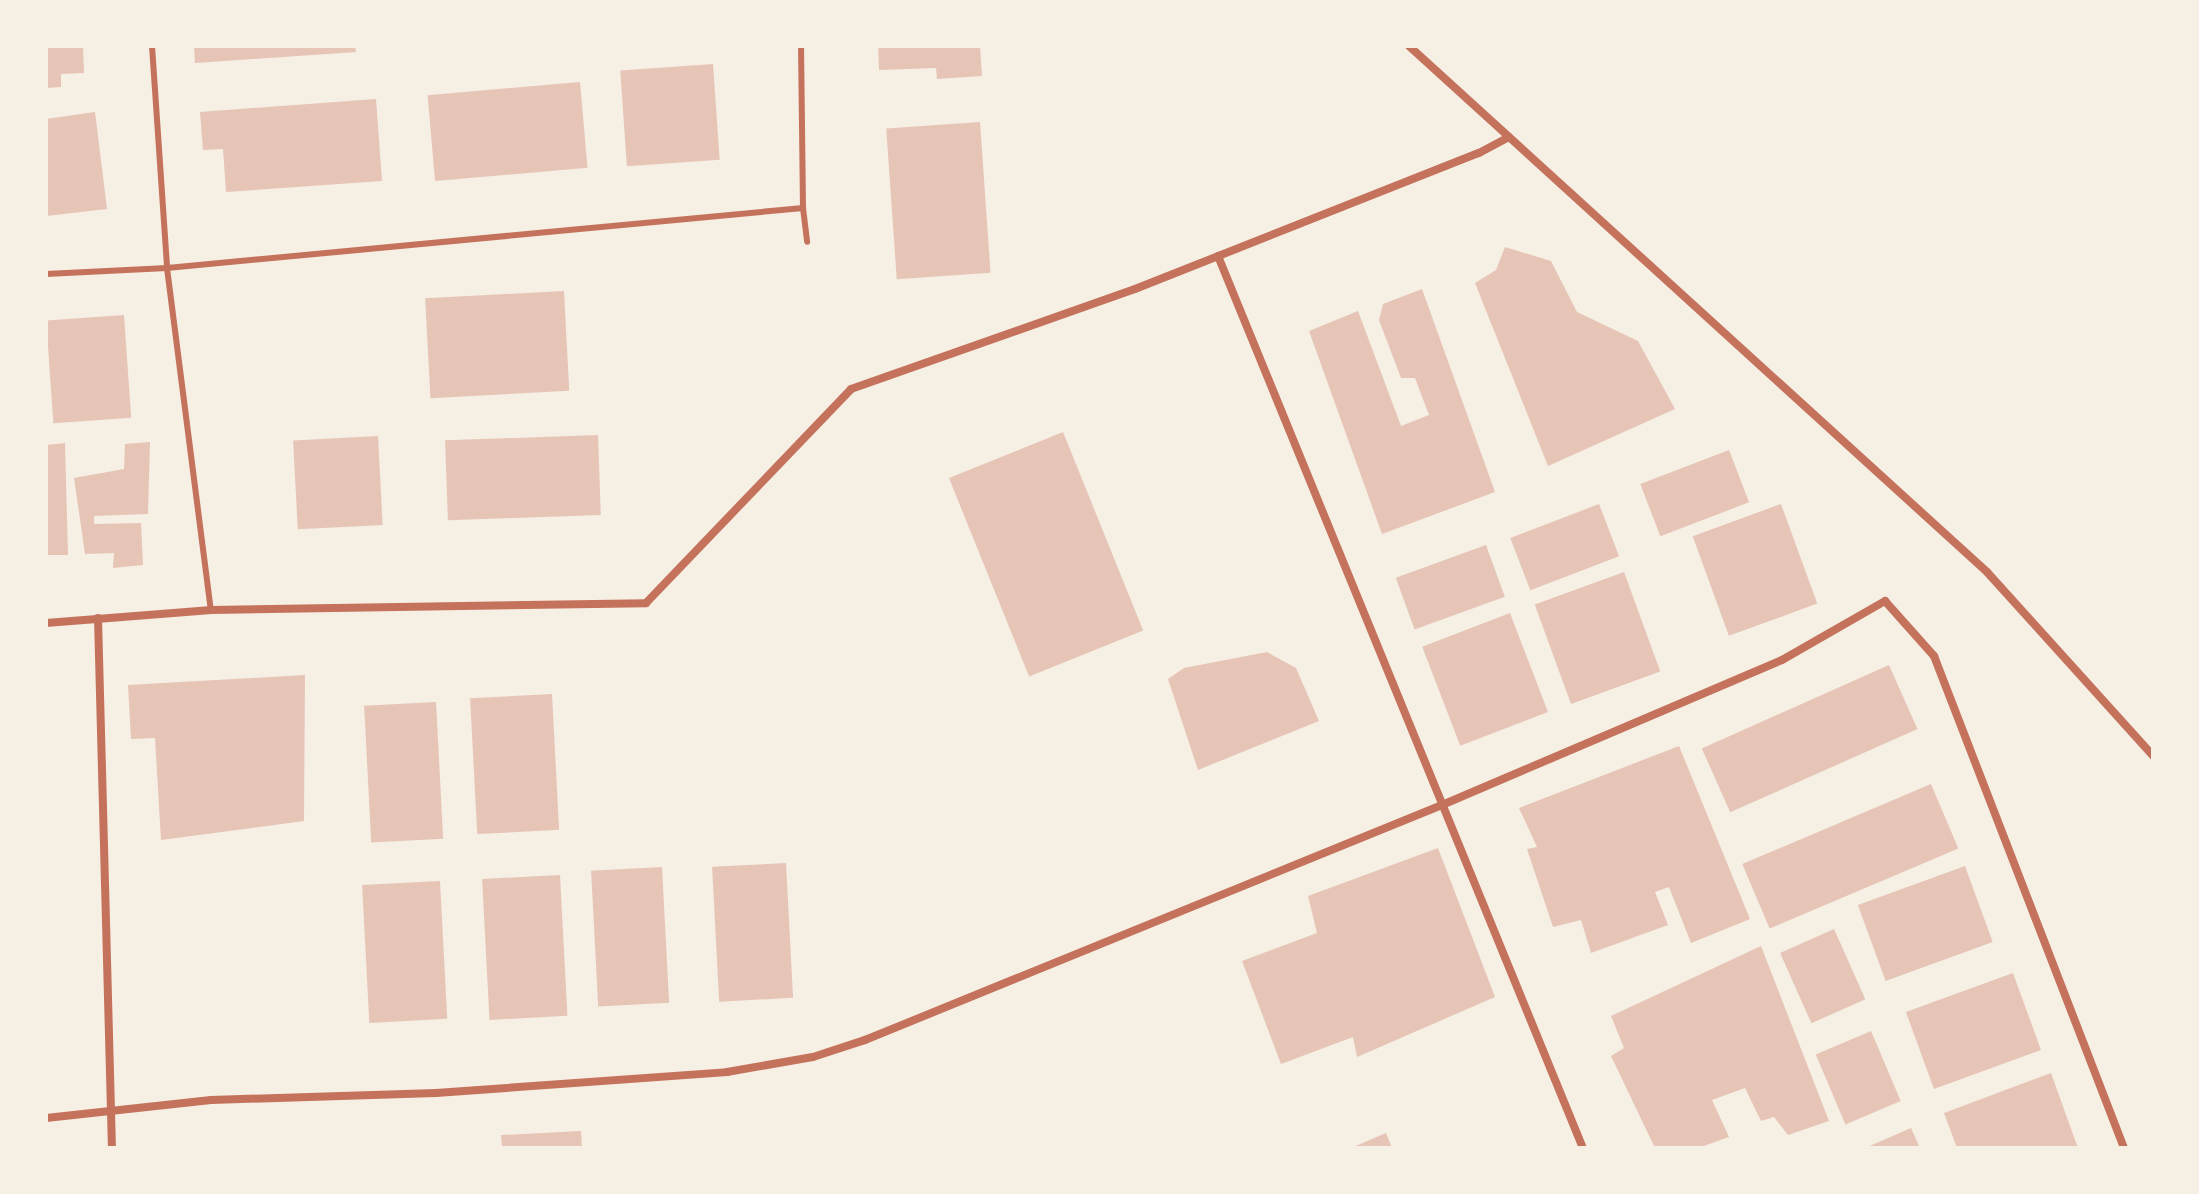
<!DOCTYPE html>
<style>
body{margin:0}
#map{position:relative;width:2199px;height:1194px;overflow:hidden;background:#f6efe4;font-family:Commissioner,sans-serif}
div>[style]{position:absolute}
.building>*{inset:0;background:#e6c5b7;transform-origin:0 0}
.service>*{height:6px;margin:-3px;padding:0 3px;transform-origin:3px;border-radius:3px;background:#c5725c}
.minor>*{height:8px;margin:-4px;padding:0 4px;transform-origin:4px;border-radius:4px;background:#c5725c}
span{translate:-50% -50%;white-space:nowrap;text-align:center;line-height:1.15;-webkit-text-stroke:7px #f6efe4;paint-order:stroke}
.frame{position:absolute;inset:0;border:48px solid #f6efe4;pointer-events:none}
</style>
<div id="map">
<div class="building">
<i style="clip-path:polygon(46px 46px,83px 46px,84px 73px,61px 74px,61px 87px,46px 88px)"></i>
<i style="clip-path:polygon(194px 46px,355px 46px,356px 52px,195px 63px)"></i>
<i style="clip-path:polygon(878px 46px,980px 46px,982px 76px,937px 79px,936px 68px,879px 70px)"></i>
<i style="left:713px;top:64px;width:96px;height:93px;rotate:86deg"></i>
<i style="left:580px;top:82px;width:86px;height:153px;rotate:85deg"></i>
<i style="clip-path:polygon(376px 99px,382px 181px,226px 192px,223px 149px,203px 150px,200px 112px)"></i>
<i style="clip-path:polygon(95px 112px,107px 209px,46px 216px,46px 119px)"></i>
<i style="left:980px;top:122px;width:151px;height:94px;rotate:86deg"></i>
<i style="clip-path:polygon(1505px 247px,1551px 261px,1577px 312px,1638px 341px,1675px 409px,1548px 466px,1475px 283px,1496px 270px)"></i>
<i style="clip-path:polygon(1422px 289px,1495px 492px,1382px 534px,1309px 331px,1358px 311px,1401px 426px,1429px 415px,1415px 378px,1401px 378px,1379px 320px,1383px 304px)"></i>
<i style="left:564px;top:291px;width:100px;height:139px;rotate:87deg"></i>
<i style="left:124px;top:315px;width:103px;height:78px;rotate:86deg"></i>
<i style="left:1063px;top:432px;width:214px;height:123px;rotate:68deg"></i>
<i style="left:598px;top:435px;width:80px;height:153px;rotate:88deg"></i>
<i style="left:378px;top:436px;width:89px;height:85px;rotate:87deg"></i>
<i style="clip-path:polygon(150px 442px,148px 514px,94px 516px,94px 524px,141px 523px,143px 565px,113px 568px,114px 553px,85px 554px,74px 478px,124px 469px,125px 444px)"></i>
<i style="clip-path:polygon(65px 443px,68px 555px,46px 555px,46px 445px)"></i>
<i style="left:1729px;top:450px;width:56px;height:95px;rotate:69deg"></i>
<i style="left:1599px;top:504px;width:56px;height:95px;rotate:69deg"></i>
<i style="left:1781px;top:504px;width:106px;height:94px;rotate:70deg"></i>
<i style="left:1486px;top:545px;width:55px;height:96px;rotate:70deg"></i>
<i style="left:1624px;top:572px;width:106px;height:95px;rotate:70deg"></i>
<i style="left:1510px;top:613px;width:106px;height:94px;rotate:69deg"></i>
<i style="clip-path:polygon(1267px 652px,1296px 668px,1319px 721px,1198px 770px,1168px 679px,1184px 668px)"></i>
<i style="left:1889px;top:665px;width:70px;height:205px;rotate:66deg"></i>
<i style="clip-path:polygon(305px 675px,304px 821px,161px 840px,155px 738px,131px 739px,128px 685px)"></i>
<i style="left:552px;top:694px;width:136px;height:82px;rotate:87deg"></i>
<i style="left:436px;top:702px;width:137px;height:72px;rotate:87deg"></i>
<i style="clip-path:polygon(1679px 746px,1750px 919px,1691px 943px,1669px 887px,1655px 892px,1668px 925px,1591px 953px,1581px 920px,1553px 927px,1527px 849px,1537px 847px,1519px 808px)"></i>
<i style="left:1931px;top:784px;width:70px;height:205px;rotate:67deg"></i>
<i style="clip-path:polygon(1438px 848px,1495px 997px,1357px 1057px,1353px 1037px,1281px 1064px,1242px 961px,1317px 933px,1308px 896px)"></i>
<i style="left:786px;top:863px;width:135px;height:74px;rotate:87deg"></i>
<i style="left:1965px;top:866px;width:81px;height:114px;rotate:70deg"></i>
<i style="left:662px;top:867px;width:136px;height:71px;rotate:87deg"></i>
<i style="left:560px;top:875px;width:141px;height:78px;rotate:87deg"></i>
<i style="left:440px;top:881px;width:138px;height:78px;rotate:87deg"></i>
<i style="left:1834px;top:929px;width:77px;height:59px;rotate:66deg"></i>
<i style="clip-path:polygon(1761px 946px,1829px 1121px,1788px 1135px,1774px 1117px,1761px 1121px,1745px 1088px,1712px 1100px,1729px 1137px,1698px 1148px,1655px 1148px,1611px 1056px,1624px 1048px,1611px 1016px)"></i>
<i style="left:2013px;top:973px;width:82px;height:114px;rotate:70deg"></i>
<i style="left:1871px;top:1031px;width:76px;height:60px;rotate:67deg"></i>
<i style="clip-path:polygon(2051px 1073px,2078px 1148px,1957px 1148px,1944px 1113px)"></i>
<i style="clip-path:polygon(1911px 1128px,1920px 1148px,1865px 1148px)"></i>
<i style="clip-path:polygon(581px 1131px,582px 1148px,502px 1148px,501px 1135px)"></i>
<i style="clip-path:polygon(1386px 1133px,1392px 1148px,1351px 1148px)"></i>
</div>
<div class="service">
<i style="left:152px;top:46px;width:223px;rotate:86.1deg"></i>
<i style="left:167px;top:268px;width:345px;rotate:82.7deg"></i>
<i style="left:803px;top:208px;width:34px;rotate:83deg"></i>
<i style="left:46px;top:274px;width:121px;rotate:-2.8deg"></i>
<i style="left:167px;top:268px;width:639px;rotate:-5.39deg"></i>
<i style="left:803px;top:208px;width:162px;rotate:-90.7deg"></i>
</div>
<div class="minor">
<i style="left:1409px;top:46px;width:782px;rotate:42.3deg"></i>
<i style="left:1987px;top:572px;width:248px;rotate:47.9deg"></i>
<i style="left:1218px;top:256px;width:964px;rotate:67.75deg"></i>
<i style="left:98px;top:618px;width:530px;rotate:88.49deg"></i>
<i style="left:46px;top:623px;width:166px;rotate:-4.5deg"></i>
<i style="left:211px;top:610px;width:435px;rotate:-0.9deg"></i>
<i style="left:646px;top:603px;width:296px;rotate:-46.2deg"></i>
<i style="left:851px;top:389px;width:301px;rotate:-19.4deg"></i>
<i style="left:1135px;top:289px;width:370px;rotate:-21.6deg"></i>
<i style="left:1479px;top:153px;width:34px;rotate:-28deg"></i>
<i style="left:46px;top:1118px;width:166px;rotate:-6.2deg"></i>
<i style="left:211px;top:1100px;width:225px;rotate:-1.8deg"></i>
<i style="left:436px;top:1093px;width:292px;rotate:-4.1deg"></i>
<i style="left:727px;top:1072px;width:87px;rotate:-9.9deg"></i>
<i style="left:813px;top:1057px;width:55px;rotate:-18.1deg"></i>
<i style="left:865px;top:1040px;width:623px;rotate:-22.16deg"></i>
<i style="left:1442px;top:805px;width:370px;rotate:-23.1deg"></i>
<i style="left:1782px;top:660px;width:119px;rotate:-29.8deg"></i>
<i style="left:1885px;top:601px;width:74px;rotate:48.3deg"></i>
<i style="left:1934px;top:656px;width:527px;rotate:68.88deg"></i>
</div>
<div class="frame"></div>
</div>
